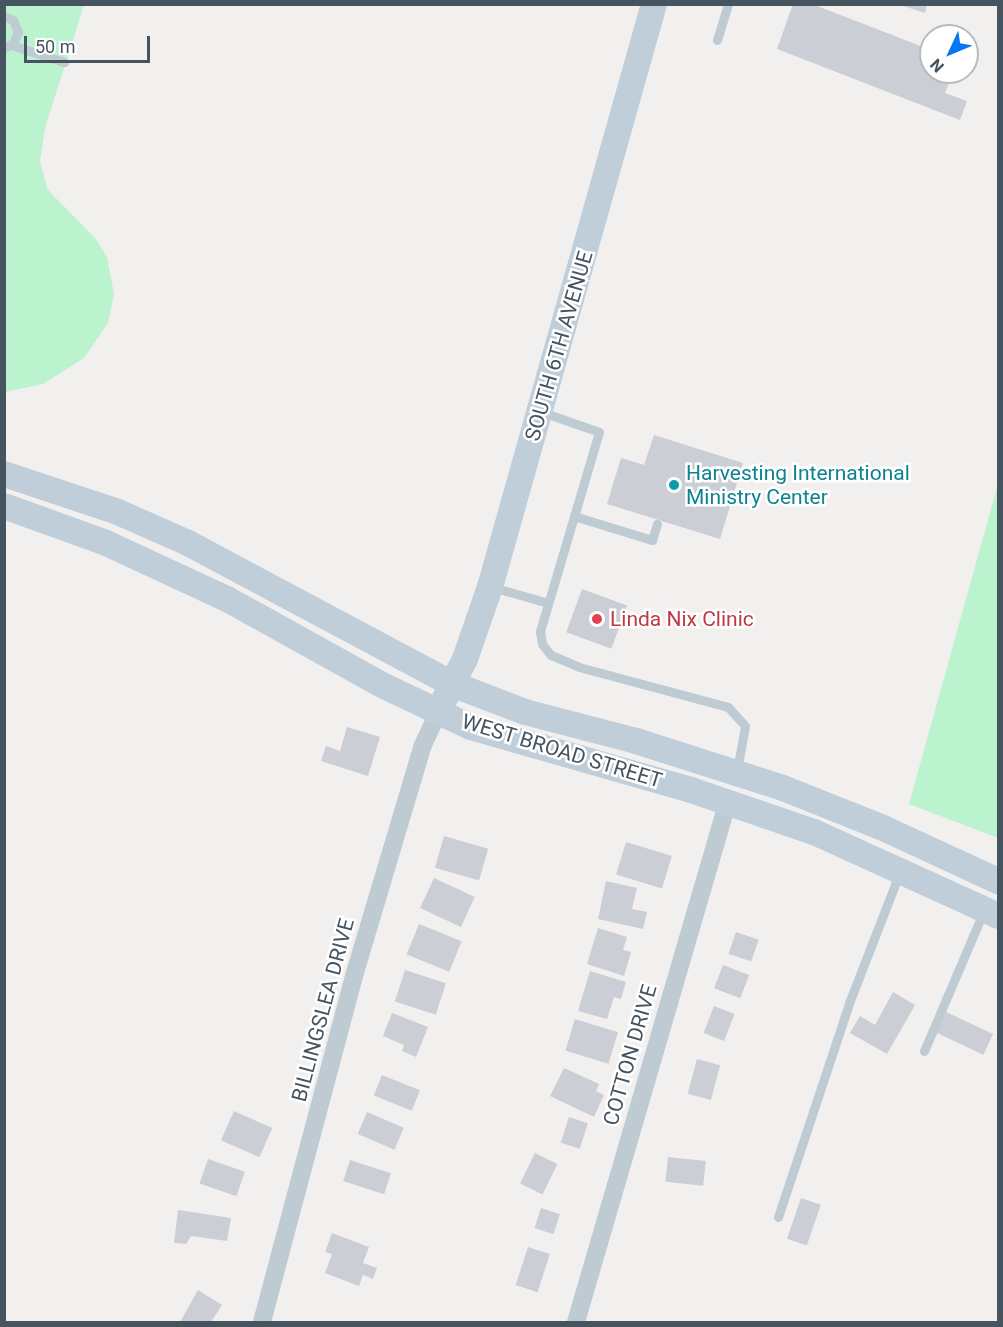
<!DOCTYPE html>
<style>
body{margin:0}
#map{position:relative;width:1003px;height:1327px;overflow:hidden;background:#f2efef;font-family:Roboto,sans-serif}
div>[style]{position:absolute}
.green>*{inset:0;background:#baf3ce}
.building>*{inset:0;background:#cbced5;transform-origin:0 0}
.lane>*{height:9px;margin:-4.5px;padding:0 4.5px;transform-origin:4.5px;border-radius:4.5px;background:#bfcbd3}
.street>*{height:18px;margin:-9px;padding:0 9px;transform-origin:9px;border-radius:9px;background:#bfcbd3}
.secondary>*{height:26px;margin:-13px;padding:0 13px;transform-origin:13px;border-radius:13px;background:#c0ceda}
.dots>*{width:16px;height:16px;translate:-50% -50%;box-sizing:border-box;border:3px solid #fff;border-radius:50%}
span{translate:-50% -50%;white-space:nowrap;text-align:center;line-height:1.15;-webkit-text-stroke:5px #fff;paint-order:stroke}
.street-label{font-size:21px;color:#46545f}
.culture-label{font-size:21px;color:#0d838f}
.left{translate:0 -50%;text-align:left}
.health-label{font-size:21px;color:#be3a42}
.frame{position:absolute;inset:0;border:6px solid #46545f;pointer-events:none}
.north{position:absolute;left:919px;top:24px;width:60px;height:60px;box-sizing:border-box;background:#fff;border:2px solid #b5bbbf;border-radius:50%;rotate:226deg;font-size:16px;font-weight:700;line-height:24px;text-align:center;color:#46545f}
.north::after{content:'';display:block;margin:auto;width:21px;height:27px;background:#0877f3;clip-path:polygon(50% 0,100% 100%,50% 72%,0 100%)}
.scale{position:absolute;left:24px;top:36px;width:126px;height:27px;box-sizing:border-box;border:3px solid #46545f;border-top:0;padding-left:8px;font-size:18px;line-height:21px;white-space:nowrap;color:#46545f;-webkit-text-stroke:4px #fff;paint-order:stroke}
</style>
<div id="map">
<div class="green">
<i style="clip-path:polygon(5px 5px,84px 5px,45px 128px,40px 162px,48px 190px,96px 239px,107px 257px,114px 294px,108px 323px,84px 358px,43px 384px,5px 392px)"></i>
<i style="clip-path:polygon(998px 484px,998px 838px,909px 804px)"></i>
</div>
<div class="building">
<i style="clip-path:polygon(793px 4px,812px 4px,931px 50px,931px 72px,953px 72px,945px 93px,967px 101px,960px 120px,777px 49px)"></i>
<i style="clip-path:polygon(897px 4px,927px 4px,925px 13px)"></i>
<i style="clip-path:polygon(654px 435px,743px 463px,720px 539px,607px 504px,621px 458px,644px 465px)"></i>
<i style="left:582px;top:589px;width:48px;height:46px;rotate:20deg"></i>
<i style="clip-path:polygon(347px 727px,380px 737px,368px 776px,321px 761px,326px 746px,340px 751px)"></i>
<i style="left:444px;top:836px;width:46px;height:33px;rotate:16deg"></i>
<i style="left:626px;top:842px;width:48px;height:34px;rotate:17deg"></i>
<i style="left:434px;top:878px;width:45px;height:33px;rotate:25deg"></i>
<i style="clip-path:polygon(606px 881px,637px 888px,632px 909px,647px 912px,643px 929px,598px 919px)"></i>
<i style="left:419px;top:924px;width:46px;height:33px;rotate:22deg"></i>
<i style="clip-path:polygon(598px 928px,627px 937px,623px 950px,631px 952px,624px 976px,587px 964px)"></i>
<i style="left:736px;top:932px;width:24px;height:23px;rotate:19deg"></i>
<i style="left:723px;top:965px;width:28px;height:25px;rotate:21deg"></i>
<i style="left:405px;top:970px;width:43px;height:33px;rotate:18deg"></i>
<i style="clip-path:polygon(590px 971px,626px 982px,621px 999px,614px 997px,607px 1019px,578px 1011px)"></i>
<i style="clip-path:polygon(893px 992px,915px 1005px,887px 1054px,850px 1033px,860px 1016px,875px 1025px)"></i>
<i style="left:714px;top:1006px;width:22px;height:29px;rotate:21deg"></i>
<i style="left:946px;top:1012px;width:52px;height:23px;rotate:25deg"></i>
<i style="clip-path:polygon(392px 1013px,428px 1027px,416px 1057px,402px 1051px,404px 1045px,383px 1036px)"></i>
<i style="left:575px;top:1019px;width:45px;height:33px;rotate:17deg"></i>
<i style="left:697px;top:1059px;width:24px;height:36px;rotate:15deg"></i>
<i style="clip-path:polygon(564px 1068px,599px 1084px,596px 1091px,604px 1095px,594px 1117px,550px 1096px)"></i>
<i style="left:382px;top:1075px;width:41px;height:22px;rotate:22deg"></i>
<i style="left:234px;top:1111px;width:42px;height:32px;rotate:24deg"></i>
<i style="left:367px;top:1112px;width:40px;height:24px;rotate:23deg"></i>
<i style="left:569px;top:1117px;width:20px;height:27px;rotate:18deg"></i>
<i style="left:535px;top:1153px;width:25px;height:34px;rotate:26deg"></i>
<i style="left:668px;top:1157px;width:38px;height:25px;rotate:6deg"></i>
<i style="left:208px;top:1159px;width:39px;height:26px;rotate:19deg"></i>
<i style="left:350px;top:1160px;width:43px;height:22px;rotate:18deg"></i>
<i style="left:801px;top:1198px;width:21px;height:43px;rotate:19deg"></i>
<i style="left:541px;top:1208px;width:20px;height:21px;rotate:18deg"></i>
<i style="clip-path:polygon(178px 1210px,231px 1218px,227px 1241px,191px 1236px,186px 1244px,174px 1243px)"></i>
<i style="clip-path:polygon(332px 1233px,369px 1247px,363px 1263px,377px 1268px,373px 1279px,363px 1275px,359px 1286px,325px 1273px,332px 1254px,325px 1252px)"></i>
<i style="left:528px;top:1247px;width:23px;height:40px;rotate:18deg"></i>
<i style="clip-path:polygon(198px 1290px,222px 1305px,211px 1322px,180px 1322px)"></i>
</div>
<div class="lane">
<i style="left:4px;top:16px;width:10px;rotate:24deg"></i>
<i style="left:13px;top:20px;width:13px;rotate:67deg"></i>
<i style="left:18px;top:32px;width:12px;rotate:114deg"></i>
<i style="left:13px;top:43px;width:10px;rotate:151deg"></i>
<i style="left:717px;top:40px;width:38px;rotate:-73deg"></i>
<i style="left:11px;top:45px;width:56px;rotate:17.8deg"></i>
<i style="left:542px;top:412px;width:60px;rotate:19.3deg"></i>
<i style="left:599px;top:432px;width:208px;rotate:106.5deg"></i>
<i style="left:540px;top:631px;width:13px;rotate:81deg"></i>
<i style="left:542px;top:644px;width:14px;rotate:51deg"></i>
<i style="left:551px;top:655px;width:30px;rotate:23deg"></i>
<i style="left:579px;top:667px;width:154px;rotate:15deg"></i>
<i style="left:728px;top:707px;width:25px;rotate:48deg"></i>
<i style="left:745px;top:726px;width:46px;rotate:100.1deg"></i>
<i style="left:574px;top:516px;width:82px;rotate:17.1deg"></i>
<i style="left:652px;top:540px;width:17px;rotate:-73deg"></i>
<i style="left:492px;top:587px;width:58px;rotate:15.9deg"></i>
<i style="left:924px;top:1051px;width:150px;rotate:-66.9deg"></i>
<i style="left:778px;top:1217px;width:225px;rotate:-71.6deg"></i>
<i style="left:849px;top:1003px;width:138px;rotate:-68.8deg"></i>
</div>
<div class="street">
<i style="left:262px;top:1322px;width:358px;rotate:-75.1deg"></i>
<i style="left:354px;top:976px;width:241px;rotate:-73.4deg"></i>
<i style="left:423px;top:745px;width:35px;rotate:-65deg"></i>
<i style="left:576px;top:1322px;width:543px;rotate:-73.74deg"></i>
</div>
<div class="secondary">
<i style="left:4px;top:474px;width:120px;rotate:18.4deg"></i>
<i style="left:118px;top:512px;width:77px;rotate:23.9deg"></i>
<i style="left:188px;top:543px;width:299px;rotate:28.1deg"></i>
<i style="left:452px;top:684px;width:78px;rotate:21deg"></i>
<i style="left:525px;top:712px;width:115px;rotate:14.6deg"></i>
<i style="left:636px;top:741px;width:154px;rotate:17.7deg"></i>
<i style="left:783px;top:788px;width:105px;rotate:21.7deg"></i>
<i style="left:881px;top:827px;width:129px;rotate:24.8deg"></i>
<i style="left:4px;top:506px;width:106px;rotate:19.8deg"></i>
<i style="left:104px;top:542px;width:136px;rotate:24.9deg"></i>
<i style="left:227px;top:599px;width:177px;rotate:29deg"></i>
<i style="left:382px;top:685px;width:98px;rotate:25.3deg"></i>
<i style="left:471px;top:727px;width:229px;rotate:16deg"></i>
<i style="left:691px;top:790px;width:130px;rotate:18.9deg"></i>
<i style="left:814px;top:832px;width:202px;rotate:24.5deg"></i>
<i style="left:445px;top:698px;width:44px;rotate:-62.9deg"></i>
<i style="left:465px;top:659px;width:76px;rotate:-70.9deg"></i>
<i style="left:490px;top:587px;width:606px;rotate:-74.29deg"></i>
</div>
<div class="dots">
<i style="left:674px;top:485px;background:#0f9aa8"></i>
<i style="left:597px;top:619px;background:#e0444e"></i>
</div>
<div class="street-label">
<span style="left:559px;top:346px;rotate:-74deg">SOUTH 6TH AVENUE</span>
<span style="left:562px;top:751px;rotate:17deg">WEST BROAD STREET</span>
<span style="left:323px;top:1010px;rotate:-75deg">BILLINGSLEA DRIVE</span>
<span style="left:630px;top:1055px;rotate:-74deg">COTTON DRIVE</span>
</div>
<div class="culture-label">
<span class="left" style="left:686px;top:485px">Harvesting International<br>Ministry Center</span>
</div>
<div class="health-label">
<span class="left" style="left:610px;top:619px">Linda Nix Clinic</span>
</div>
<div class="frame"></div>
<div class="north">N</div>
<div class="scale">50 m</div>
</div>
